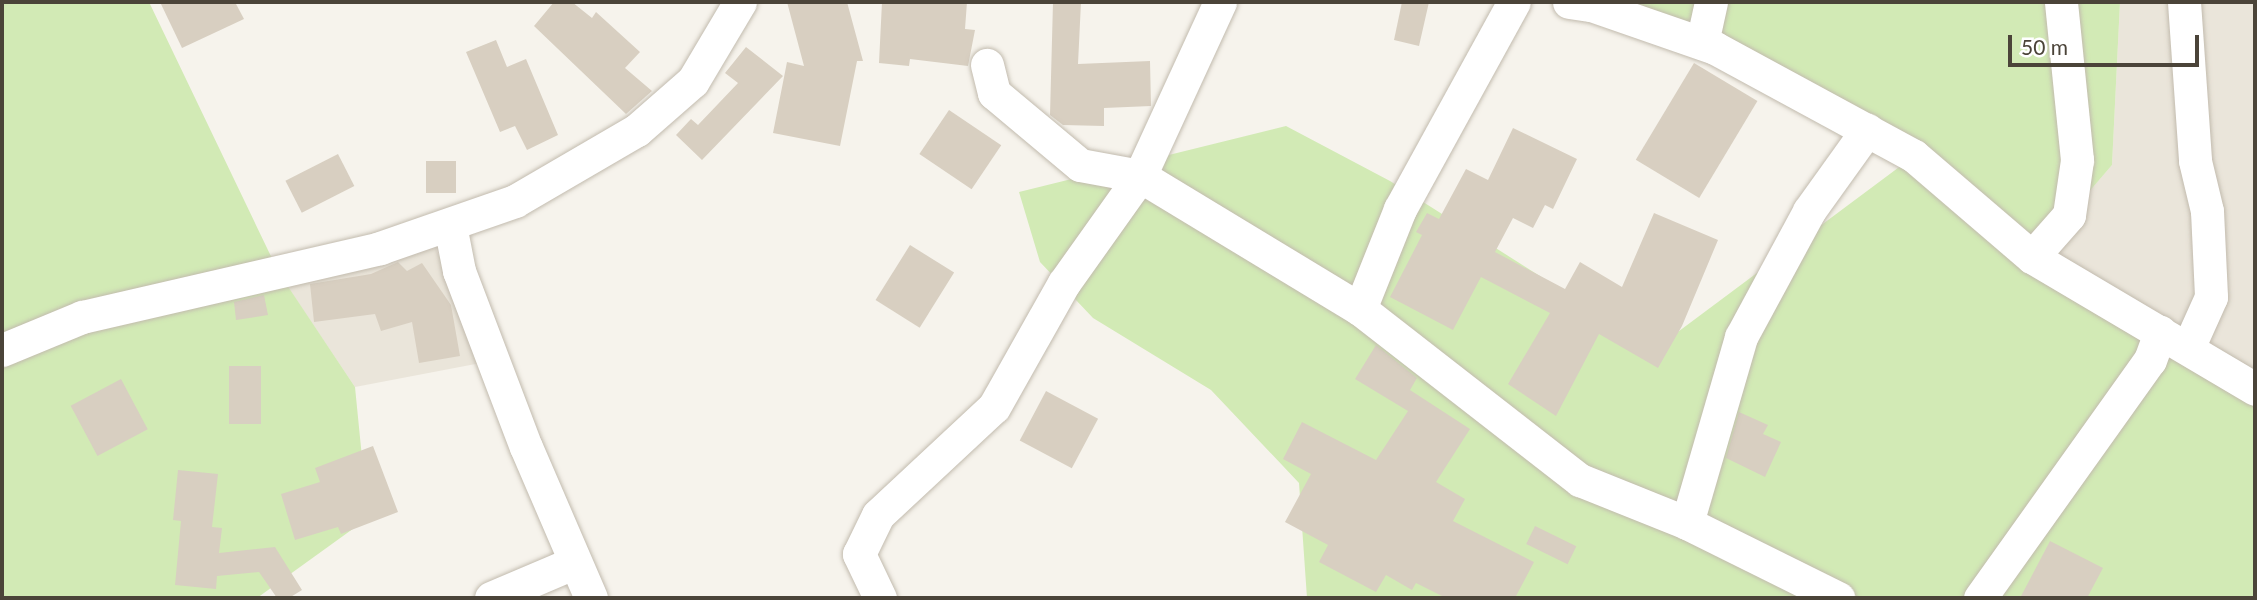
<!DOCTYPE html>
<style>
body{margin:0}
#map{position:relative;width:2257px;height:600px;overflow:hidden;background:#f6f3ec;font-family:Lato,sans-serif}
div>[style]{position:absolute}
.residential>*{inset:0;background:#eae5da}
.green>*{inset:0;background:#d2eab5}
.building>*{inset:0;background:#d8cfc1;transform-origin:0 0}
.roads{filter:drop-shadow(0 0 2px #c2bbae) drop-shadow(0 0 2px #c2bbae)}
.minor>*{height:33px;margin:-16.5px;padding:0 16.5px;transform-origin:16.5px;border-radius:16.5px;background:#fff}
span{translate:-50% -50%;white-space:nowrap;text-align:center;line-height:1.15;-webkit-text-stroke:5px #fff;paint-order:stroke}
.frame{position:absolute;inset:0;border:4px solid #4b4439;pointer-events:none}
.scale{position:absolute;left:2008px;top:35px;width:191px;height:32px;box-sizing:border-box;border:4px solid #4b4439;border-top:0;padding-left:9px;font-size:21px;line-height:24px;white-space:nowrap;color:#4b4439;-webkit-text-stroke:5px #fff;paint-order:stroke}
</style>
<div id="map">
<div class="residential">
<i style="clip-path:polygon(2120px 2px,2255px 2px,2255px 382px,2032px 257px,2112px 165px)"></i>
<i style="clip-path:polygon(427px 229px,486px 362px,355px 387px,279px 274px)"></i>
</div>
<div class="green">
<i style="clip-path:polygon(2px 2px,149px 2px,279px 273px,355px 387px,368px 518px,257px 598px,2px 598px)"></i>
<i style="clip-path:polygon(1569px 2px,2120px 2px,2112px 165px,2033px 257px,2255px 382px,2255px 598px,1307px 598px,1299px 483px,1211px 390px,1093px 318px,1040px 262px,1019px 192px,1286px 126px,1390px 181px,1655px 349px,1914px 156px,1715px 48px)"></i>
</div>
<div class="building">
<i style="clip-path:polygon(160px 2px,235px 2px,244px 19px,182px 48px)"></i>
<i style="clip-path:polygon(554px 2px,572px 2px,592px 18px,596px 12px,640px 52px,625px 68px,652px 91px,626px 114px,534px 26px)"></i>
<i style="clip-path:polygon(787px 2px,847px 2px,863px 61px,857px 61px,840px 146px,773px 133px,787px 62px,804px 66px)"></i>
<i style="clip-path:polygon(882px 2px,967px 2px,965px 29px,975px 30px,968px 66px,910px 59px,909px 66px,879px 63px)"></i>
<i style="clip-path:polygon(1053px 2px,1081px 2px,1078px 64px,1150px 61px,1151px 106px,1104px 108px,1104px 126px,1063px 125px,1050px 115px)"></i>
<i style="clip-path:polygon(1402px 2px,1429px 2px,1419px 46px,1394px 40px)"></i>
<i style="clip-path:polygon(496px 40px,507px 67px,526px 59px,558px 135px,527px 150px,515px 126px,500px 132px,466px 52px)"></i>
<i style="clip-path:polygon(746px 47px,783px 76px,702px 160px,676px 135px,691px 119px,698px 125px,738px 83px,725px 73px)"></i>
<i style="left:1694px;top:63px;width:74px;height:113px;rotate:31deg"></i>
<i style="left:949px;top:110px;width:63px;height:53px;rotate:34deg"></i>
<i style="clip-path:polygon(1513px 128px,1577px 159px,1553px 209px,1545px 205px,1533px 228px,1513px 218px,1495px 252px,1565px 289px,1580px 262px,1622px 287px,1654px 213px,1718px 240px,1682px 326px,1658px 368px,1599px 334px,1556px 416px,1508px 384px,1550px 313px,1481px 277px,1453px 330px,1390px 297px,1422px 235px,1416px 232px,1427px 213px,1439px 219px,1466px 169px,1488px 180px)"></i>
<i style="left:338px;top:154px;width:36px;height:59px;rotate:63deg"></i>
<i style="left:426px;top:161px;width:30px;height:32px"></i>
<i style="left:910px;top:245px;width:52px;height:65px;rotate:32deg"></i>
<i style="clip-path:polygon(398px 262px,407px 271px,422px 263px,451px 305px,460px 356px,419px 363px,412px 322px,381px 331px,375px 314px,314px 322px,310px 284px,371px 274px)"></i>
<i style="clip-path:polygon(264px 295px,268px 315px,236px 320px,234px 302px)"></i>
<i style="clip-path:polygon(1376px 345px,1417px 378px,1410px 390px,1470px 429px,1436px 482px,1465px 499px,1453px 521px,1534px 562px,1515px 598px,1446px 598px,1416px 583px,1412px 590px,1386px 575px,1376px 592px,1319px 562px,1328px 545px,1285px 522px,1311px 474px,1283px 459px,1302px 422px,1376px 460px,1408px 411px,1355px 379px)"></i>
<i style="left:229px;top:366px;width:32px;height:58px"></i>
<i style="left:121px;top:379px;width:57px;height:57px;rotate:62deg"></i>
<i style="left:1046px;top:391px;width:59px;height:56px;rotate:28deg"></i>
<i style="clip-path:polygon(1739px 412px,1768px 425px,1763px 434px,1781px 442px,1765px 477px,1726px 458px)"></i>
<i style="clip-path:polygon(373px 446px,398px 512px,341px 534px,338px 527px,295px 540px,281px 494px,320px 482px,315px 468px)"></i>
<i style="clip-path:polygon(178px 470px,218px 474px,212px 527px,222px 528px,219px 553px,275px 547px,302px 590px,289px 598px,277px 598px,259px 572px,217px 576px,216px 589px,175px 585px,181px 521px,173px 520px)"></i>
<i style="left:1535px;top:526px;width:46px;height:20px;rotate:26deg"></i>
<i style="clip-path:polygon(2050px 541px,2103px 568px,2087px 598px,2020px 598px)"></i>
</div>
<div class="roads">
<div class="minor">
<i style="left:1220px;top:2px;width:192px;rotate:114.7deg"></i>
<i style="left:1140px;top:176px;width:257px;rotate:31.2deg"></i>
<i style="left:1360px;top:309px;width:279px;rotate:37.9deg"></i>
<i style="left:1580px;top:480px;width:115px;rotate:21.9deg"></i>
<i style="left:1687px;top:523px;width:169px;rotate:26.4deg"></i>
<i style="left:1569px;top:2px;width:22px;rotate:8deg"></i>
<i style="left:1591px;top:5px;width:131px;rotate:19.1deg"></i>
<i style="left:1715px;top:48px;width:226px;rotate:28.5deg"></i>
<i style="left:1914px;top:156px;width:155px;rotate:40.6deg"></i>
<i style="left:2032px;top:257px;width:259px;rotate:30.6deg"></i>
<i style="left:2184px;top:2px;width:159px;rotate:86deg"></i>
<i style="left:2195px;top:161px;width:51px;rotate:76.5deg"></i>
<i style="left:2207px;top:211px;width:86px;rotate:87.3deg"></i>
<i style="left:2211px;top:297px;width:54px;rotate:114.2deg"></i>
<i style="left:1702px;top:43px;width:42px;rotate:-77.6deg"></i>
<i style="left:450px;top:225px;width:47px;rotate:78.9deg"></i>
<i style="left:459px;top:271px;width:188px;rotate:69.2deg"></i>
<i style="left:526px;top:447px;width:164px;rotate:66.7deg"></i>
<i style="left:2032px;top:257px;width:56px;rotate:-48.6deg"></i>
<i style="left:2069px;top:215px;width:56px;rotate:-81.7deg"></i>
<i style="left:2077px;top:160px;width:159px;rotate:-95.8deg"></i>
<i style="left:1360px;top:309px;width:108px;rotate:-68.2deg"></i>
<i style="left:1400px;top:209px;width:236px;rotate:-61.2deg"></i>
<i style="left:2px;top:350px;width:87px;rotate:-22.4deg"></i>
<i style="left:82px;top:317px;width:306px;rotate:-13deg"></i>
<i style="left:380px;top:248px;width:143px;rotate:-19.2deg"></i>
<i style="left:515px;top:201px;width:141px;rotate:-30.2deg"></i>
<i style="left:637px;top:130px;width:74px;rotate:-41.2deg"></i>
<i style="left:693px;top:81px;width:92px;rotate:-59.3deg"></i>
<i style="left:1687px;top:523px;width:194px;rotate:-73.8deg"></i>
<i style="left:1741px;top:337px;width:143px;rotate:-61.6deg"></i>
<i style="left:1809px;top:211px;width:100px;rotate:-54.4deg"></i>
<i style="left:491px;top:598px;width:89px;rotate:-23.1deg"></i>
<i style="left:880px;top:598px;width:49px;rotate:-115.5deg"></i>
<i style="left:859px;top:554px;width:43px;rotate:-64deg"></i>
<i style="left:878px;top:515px;width:158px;rotate:-43deg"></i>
<i style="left:994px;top:407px;width:142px;rotate:-60.6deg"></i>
<i style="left:1064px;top:283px;width:131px;rotate:-54.6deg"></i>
<i style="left:1140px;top:176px;width:61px;rotate:-169.6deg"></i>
<i style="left:1080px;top:165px;width:112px;rotate:-140.1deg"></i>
<i style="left:994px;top:93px;width:29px;rotate:-104deg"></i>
<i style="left:1980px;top:598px;width:292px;rotate:-54.5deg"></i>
<i style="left:2150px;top:360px;width:30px;rotate:-70deg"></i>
</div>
</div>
<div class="frame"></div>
<div class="scale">50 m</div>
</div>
